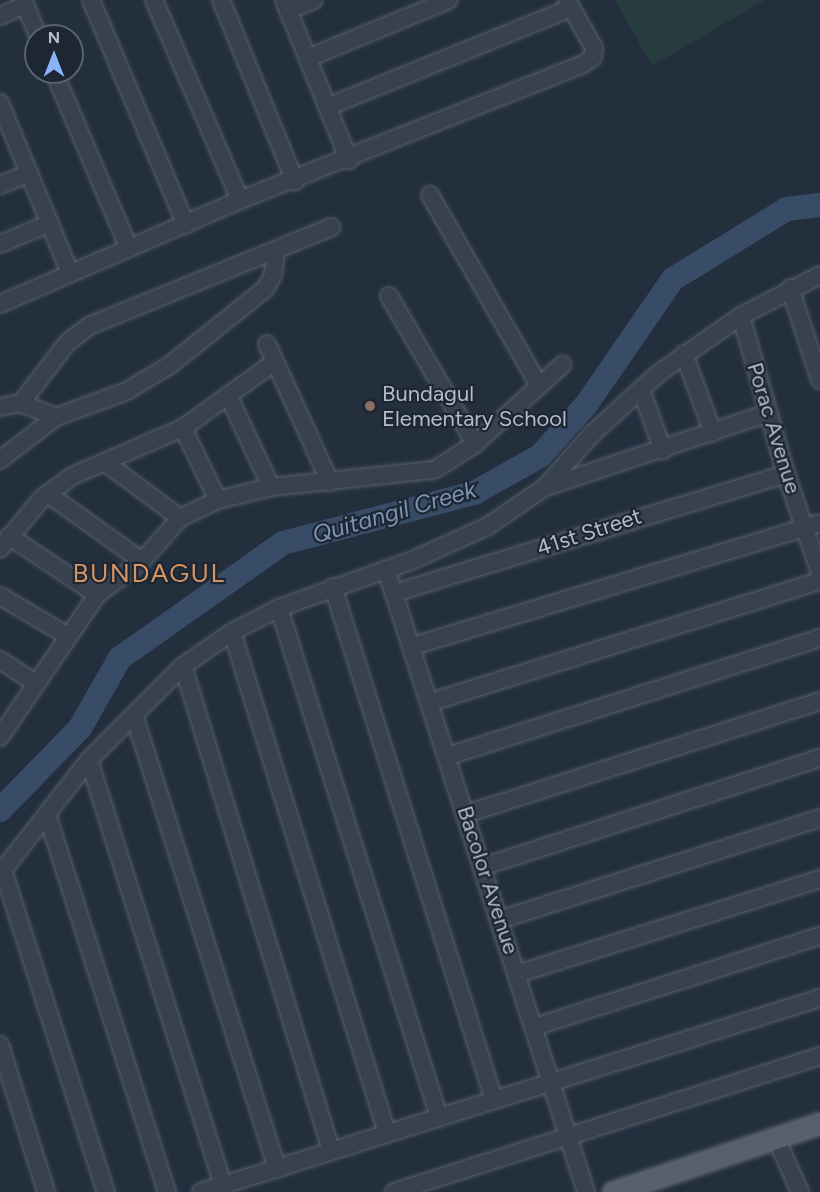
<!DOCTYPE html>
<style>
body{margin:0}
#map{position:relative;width:820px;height:1192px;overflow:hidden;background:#242f3e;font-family:Figtree,sans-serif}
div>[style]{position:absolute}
.green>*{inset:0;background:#263c3f}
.river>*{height:24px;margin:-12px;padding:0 12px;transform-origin:12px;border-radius:12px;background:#394c67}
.roads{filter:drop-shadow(0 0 2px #565f6c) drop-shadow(0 0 2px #565f6c)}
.minor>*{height:16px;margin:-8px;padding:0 8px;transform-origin:8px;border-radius:8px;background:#38414e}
.major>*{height:21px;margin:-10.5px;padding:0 10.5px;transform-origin:10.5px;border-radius:10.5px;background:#56606e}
.dots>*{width:16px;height:16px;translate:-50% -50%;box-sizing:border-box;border:3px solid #1d2633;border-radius:50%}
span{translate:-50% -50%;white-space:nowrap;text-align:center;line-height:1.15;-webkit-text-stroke:4.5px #1d2633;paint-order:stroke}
.poi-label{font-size:22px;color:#b4bcc9}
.left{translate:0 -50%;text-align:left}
.street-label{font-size:22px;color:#b4bcc9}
.water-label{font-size:24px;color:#7c92b1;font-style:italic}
.quarter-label{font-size:26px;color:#d59563;letter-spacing:1.5px}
.north{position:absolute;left:24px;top:24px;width:60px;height:60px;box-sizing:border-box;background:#1d2633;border:2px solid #59626f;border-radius:50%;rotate:0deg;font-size:16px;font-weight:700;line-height:24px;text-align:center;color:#b4bcc9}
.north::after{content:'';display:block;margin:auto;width:21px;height:27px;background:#8ab4f8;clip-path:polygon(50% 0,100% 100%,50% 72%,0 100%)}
</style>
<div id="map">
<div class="green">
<i style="clip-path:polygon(615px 0,765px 0,652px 66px)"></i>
</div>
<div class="river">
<i style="left:0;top:810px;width:115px;rotate:-45.7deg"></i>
<i style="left:80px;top:728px;width:81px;rotate:-60.3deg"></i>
<i style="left:120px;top:658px;width:199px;rotate:-35.2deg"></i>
<i style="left:283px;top:543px;width:197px;rotate:-14.7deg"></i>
<i style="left:474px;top:493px;width:76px;rotate:-29.3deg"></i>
<i style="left:540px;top:456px;width:69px;rotate:-48deg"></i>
<i style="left:586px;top:405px;width:153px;rotate:-55.4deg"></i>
<i style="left:673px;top:279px;width:134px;rotate:-31.6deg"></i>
<i style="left:787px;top:209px;width:33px;rotate:-7deg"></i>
</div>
<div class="roads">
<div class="minor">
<i style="left:23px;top:0;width:39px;rotate:67deg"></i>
<i style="left:91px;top:0;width:244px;rotate:67.1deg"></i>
<i style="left:154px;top:0;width:218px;rotate:66.7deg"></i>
<i style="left:221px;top:0;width:196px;rotate:67.8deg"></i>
<i style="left:284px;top:0;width:173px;rotate:67.9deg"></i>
<i style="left:288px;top:11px;width:28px;rotate:-23deg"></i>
<i style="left:0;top:16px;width:27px;rotate:-24deg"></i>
<i style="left:308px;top:58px;width:152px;rotate:-22.4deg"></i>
<i style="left:54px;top:72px;width:192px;rotate:67deg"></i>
<i style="left:0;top:103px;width:184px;rotate:67.6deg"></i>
<i style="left:327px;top:107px;width:263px;rotate:-22.1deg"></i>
<i style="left:0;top:185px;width:32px;rotate:-22deg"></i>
<i style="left:430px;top:195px;width:219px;rotate:60.2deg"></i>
<i style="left:0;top:244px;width:54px;rotate:-22.8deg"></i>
<i style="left:790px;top:288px;width:97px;rotate:71.9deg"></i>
<i style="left:389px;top:296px;width:171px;rotate:59.8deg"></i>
<i style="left:0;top:304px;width:262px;rotate:-23.4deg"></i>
<i style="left:240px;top:200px;width:369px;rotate:-21.6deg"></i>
<i style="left:583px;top:64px;width:12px;rotate:-35deg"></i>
<i style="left:593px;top:57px;width:9px;rotate:-84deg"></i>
<i style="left:594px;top:48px;width:55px;rotate:-119.4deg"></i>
<i style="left:741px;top:316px;width:164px;rotate:74.1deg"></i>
<i style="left:786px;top:474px;width:105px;rotate:71deg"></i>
<i style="left:267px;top:344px;width:152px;rotate:65.5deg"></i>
<i style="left:684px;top:354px;width:84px;rotate:69.8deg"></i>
<i style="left:641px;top:390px;width:64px;rotate:69.9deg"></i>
<i style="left:228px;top:395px;width:102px;rotate:64.9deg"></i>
<i style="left:21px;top:403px;width:38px;rotate:22deg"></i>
<i style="left:0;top:407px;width:21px;rotate:-11deg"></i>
<i style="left:21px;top:403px;width:77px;rotate:-52.4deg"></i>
<i style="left:68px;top:342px;width:26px;rotate:-37deg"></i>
<i style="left:89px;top:326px;width:262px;rotate:-22.2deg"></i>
<i style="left:183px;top:428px;width:80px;rotate:64.1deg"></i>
<i style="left:0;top:460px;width:71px;rotate:-37.5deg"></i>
<i style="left:56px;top:417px;width:76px;rotate:-20.1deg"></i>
<i style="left:127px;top:391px;width:50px;rotate:-31.2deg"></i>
<i style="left:170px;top:365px;width:122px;rotate:-38.7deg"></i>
<i style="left:265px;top:289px;width:16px;rotate:-60deg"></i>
<i style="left:273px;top:275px;width:23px;rotate:-83deg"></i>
<i style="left:106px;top:463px;width:92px;rotate:36.6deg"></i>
<i style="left:546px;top:487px;width:235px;rotate:-18.4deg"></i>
<i style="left:48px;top:494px;width:115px;rotate:35.5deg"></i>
<i style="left:9px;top:536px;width:106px;rotate:33.8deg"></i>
<i style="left:0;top:549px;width:66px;rotate:-50.5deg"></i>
<i style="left:42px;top:498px;width:37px;rotate:-36deg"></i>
<i style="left:72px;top:476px;width:121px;rotate:-23.4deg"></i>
<i style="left:183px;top:428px;width:113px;rotate:-35.7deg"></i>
<i style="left:386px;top:569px;width:654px;rotate:72.2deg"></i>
<i style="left:333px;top:587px;width:538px;rotate:72.58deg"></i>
<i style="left:394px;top:593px;width:410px;rotate:-16.9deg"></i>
<i style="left:0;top:596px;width:79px;rotate:30.5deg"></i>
<i style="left:279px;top:608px;width:534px;rotate:72.55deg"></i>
<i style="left:232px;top:632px;width:524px;rotate:72.81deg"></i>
<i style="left:413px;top:646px;width:425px;rotate:-16.8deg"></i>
<i style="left:0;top:660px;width:42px;rotate:33.3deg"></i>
<i style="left:183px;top:666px;width:506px;rotate:73deg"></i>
<i style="left:431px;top:702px;width:407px;rotate:-17.3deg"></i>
<i style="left:134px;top:715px;width:476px;rotate:72.5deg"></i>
<i style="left:0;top:737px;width:172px;rotate:-55.7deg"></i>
<i style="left:97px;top:595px;width:56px;rotate:-37.1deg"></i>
<i style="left:142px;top:561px;width:57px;rotate:-48.5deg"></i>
<i style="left:180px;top:518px;width:42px;rotate:-25.3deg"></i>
<i style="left:218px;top:500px;width:55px;rotate:-13.8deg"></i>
<i style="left:271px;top:487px;width:164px;rotate:-6deg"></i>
<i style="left:434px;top:470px;width:49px;rotate:-32.4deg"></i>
<i style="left:475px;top:444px;width:118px;rotate:-42.2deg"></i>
<i style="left:448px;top:756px;width:390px;rotate:-17.6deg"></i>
<i style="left:89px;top:760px;width:446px;rotate:72.5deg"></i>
<i style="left:47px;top:814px;width:397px;rotate:72.4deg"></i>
<i style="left:466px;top:814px;width:372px;rotate:-17.7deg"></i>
<i style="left:482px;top:867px;width:355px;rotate:-17.9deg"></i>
<i style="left:3px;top:870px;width:338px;rotate:72.3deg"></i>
<i style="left:0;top:874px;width:145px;rotate:-52deg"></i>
<i style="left:89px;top:760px;width:133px;rotate:-45deg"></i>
<i style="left:183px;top:666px;width:60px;rotate:-34.8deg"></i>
<i style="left:232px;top:632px;width:53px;rotate:-27.1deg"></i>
<i style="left:279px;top:608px;width:142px;rotate:-19.7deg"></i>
<i style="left:413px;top:560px;width:82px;rotate:-24.4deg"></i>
<i style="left:488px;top:526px;width:69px;rotate:-34.4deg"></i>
<i style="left:545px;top:487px;width:71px;rotate:-48.4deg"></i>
<i style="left:592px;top:434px;width:91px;rotate:-42.3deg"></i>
<i style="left:659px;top:373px;width:100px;rotate:-34.8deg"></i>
<i style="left:741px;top:316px;width:89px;rotate:-27.4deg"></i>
<i style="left:499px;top:920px;width:337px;rotate:-17.6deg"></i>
<i style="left:517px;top:974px;width:318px;rotate:-17.4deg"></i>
<i style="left:534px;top:1027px;width:300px;rotate:-17.7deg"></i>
<i style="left:0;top:1045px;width:154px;rotate:72.6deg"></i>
<i style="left:775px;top:1136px;width:61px;rotate:65.9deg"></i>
<i style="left:201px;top:1192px;width:649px;rotate:-17.4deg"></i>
<i style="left:394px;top:1192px;width:447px;rotate:-17.7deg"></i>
</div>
<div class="major">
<i style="left:613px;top:1192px;width:218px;rotate:-18.4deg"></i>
</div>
</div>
<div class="dots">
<i style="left:370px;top:406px;background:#8d6e63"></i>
</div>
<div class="poi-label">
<span class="left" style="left:382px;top:406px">Bundagul<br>Elementary School</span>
</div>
<div class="street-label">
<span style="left:774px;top:428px;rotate:73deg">Porac Avenue</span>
<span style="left:589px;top:532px;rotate:-18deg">41st Street</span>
<span style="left:488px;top:880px;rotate:72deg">Bacolor Avenue</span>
</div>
<div class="water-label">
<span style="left:394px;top:512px;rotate:-16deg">Quitangil Creek</span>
</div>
<div class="quarter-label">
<span style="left:149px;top:574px">BUNDAGUL</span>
</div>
<div class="north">N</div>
</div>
